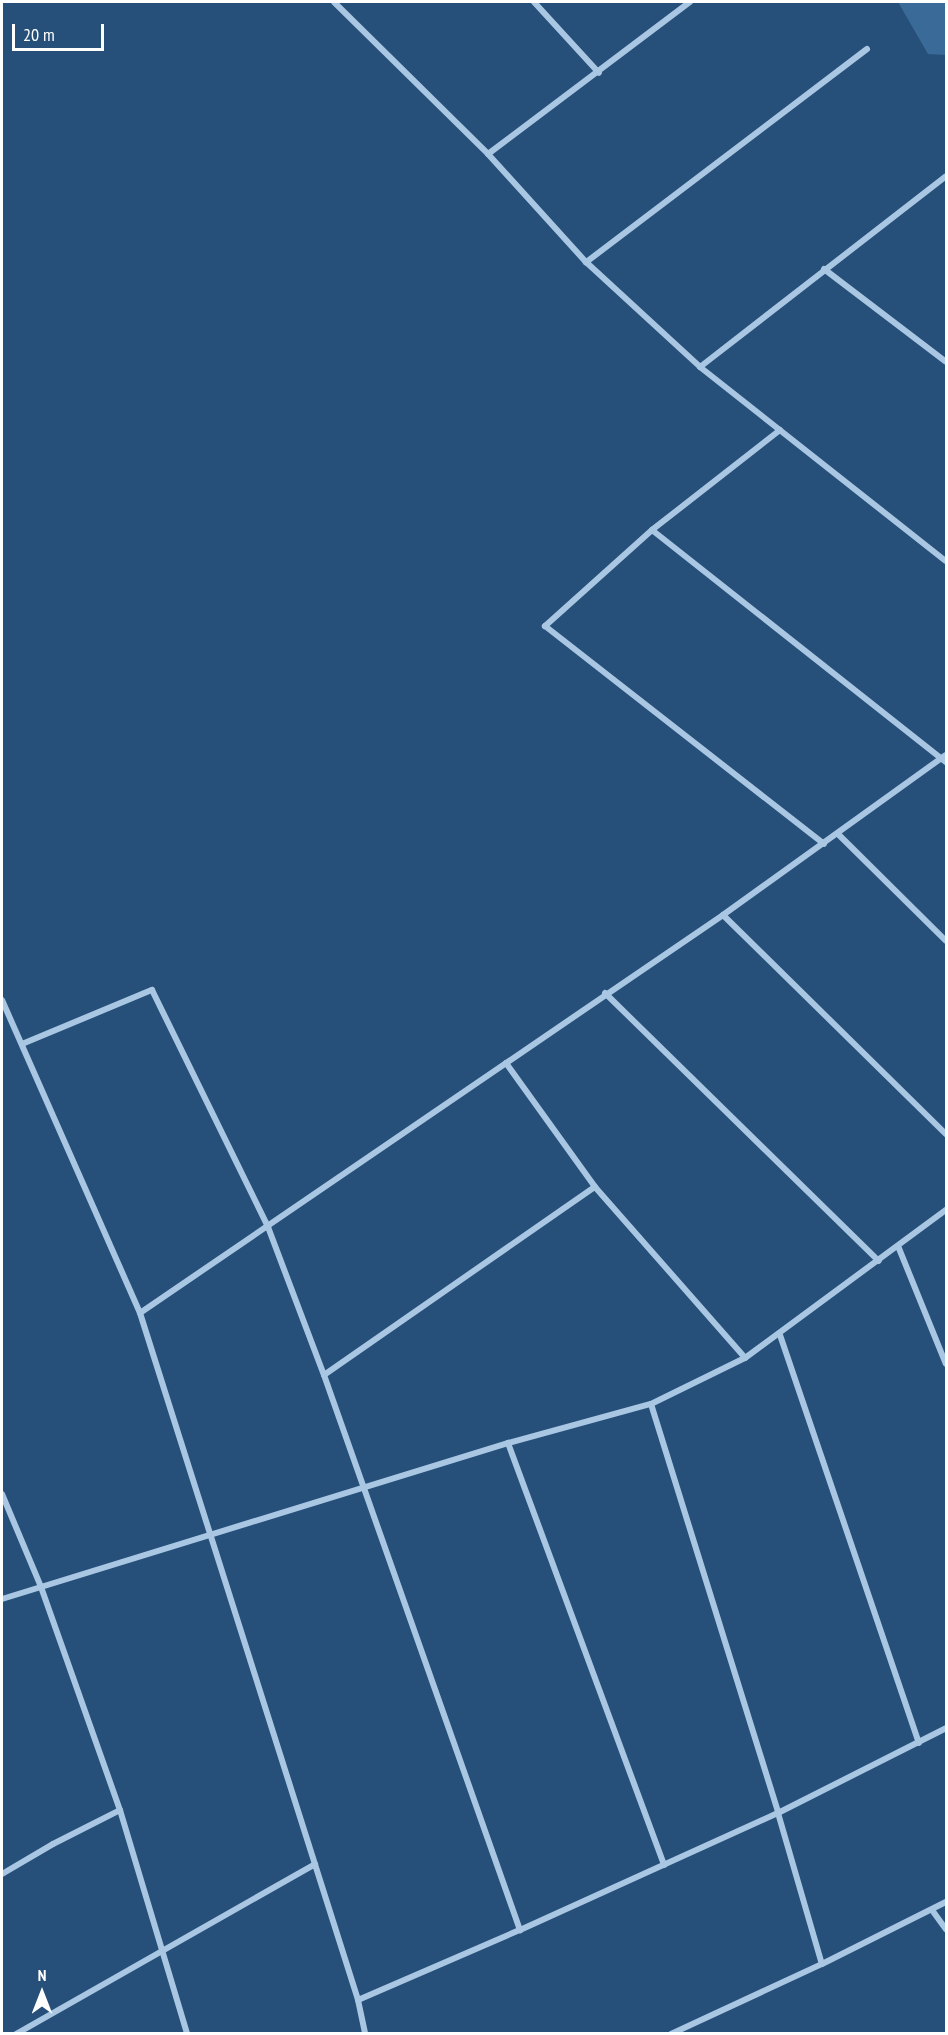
<!DOCTYPE html>
<style>
body{margin:0}
#map{position:relative;width:948px;height:2035px;overflow:hidden;background:#265079;font-family:"PT Sans Narrow",sans-serif}
div>[style]{position:absolute}
.green>*{inset:0;background:#3a6a97}
.street>*{height:6px;margin:-3px;padding:0 3px;transform-origin:3px;border-radius:3px;background:#a9c7e3}
span{translate:-50% -50%;white-space:nowrap;text-align:center;line-height:1.15;-webkit-text-stroke:4.5px #265079;paint-order:stroke}
.frame{position:absolute;inset:0;border:3px solid #fff;pointer-events:none}
.north{position:absolute;left:12px;top:1963px;width:60px;height:60px;-webkit-text-stroke:4px #265079;paint-order:stroke;rotate:0deg;font-size:16px;font-weight:700;line-height:24px;text-align:center;color:#fff}
.north::after{content:'';display:block;margin:auto;width:21px;height:27px;background:#fff;clip-path:polygon(50% 0,100% 100%,50% 72%,0 100%)}
.scale{position:absolute;left:12px;top:24px;width:92px;height:27px;box-sizing:border-box;border:3px solid #fff;border-top:0;padding-left:8px;font-size:18px;line-height:21px;white-space:nowrap;color:#fff;-webkit-text-stroke:4px #265079;paint-order:stroke}
</style>
<div id="map">
<div class="green">
<i style="clip-path:polygon(898px 2px,946px 2px,946px 55px,928px 54px)"></i>
</div>
<div class="street">
<i style="left:334px;top:2px;width:216px;rotate:44.6deg"></i>
<i style="left:488px;top:154px;width:253px;rotate:-37deg"></i>
<i style="left:534px;top:2px;width:96px;rotate:47.5deg"></i>
<i style="left:867px;top:49px;width:353px;rotate:142.8deg"></i>
<i style="left:586px;top:262px;width:155px;rotate:42.6deg"></i>
<i style="left:700px;top:367px;width:313px;rotate:38.3deg"></i>
<i style="left:488px;top:154px;width:146px;rotate:47.8deg"></i>
<i style="left:824px;top:269px;width:153px;rotate:37.3deg"></i>
<i style="left:700px;top:367px;width:311px;rotate:-37.8deg"></i>
<i style="left:780px;top:430px;width:162px;rotate:142deg"></i>
<i style="left:652px;top:530px;width:144px;rotate:138.1deg"></i>
<i style="left:545px;top:626px;width:354px;rotate:38deg"></i>
<i style="left:652px;top:530px;width:375px;rotate:38.3deg"></i>
<i style="left:838px;top:834px;width:152px;rotate:44.7deg"></i>
<i style="left:723px;top:915px;width:313px;rotate:44.5deg"></i>
<i style="left:605px;top:993px;width:383px;rotate:44.4deg"></i>
<i style="left:2px;top:1000px;width:342px;rotate:66.2deg"></i>
<i style="left:140px;top:1313px;width:706px;rotate:-34.32deg"></i>
<i style="left:723px;top:915px;width:274px;rotate:-35.7deg"></i>
<i style="left:22px;top:1044px;width:141px;rotate:-22.6deg"></i>
<i style="left:152px;top:990px;width:264px;rotate:63.9deg"></i>
<i style="left:268px;top:1227px;width:158px;rotate:69.3deg"></i>
<i style="left:324px;top:1375px;width:589px;rotate:70.55deg"></i>
<i style="left:506px;top:1063px;width:153px;rotate:54.3deg"></i>
<i style="left:595px;top:1187px;width:227px;rotate:48.7deg"></i>
<i style="left:898px;top:1246px;width:127px;rotate:67.9deg"></i>
<i style="left:140px;top:1313px;width:721px;rotate:72.39deg"></i>
<i style="left:358px;top:2000px;width:35px;rotate:78deg"></i>
<i style="left:780px;top:1335px;width:431px;rotate:71.2deg"></i>
<i style="left:324px;top:1375px;width:330px;rotate:-34.8deg"></i>
<i style="left:651px;top:1404px;width:428px;rotate:72.7deg"></i>
<i style="left:778px;top:1813px;width:157px;rotate:73.8deg"></i>
<i style="left:508px;top:1443px;width:450px;rotate:69.7deg"></i>
<i style="left:2px;top:1494px;width:101px;rotate:67.2deg"></i>
<i style="left:41px;top:1587px;width:237px;rotate:70.5deg"></i>
<i style="left:120px;top:1810px;width:234px;rotate:73.3deg"></i>
<i style="left:2px;top:1599px;width:530px;rotate:-17.13deg"></i>
<i style="left:508px;top:1443px;width:148px;rotate:-15.3deg"></i>
<i style="left:651px;top:1404px;width:105px;rotate:-26.1deg"></i>
<i style="left:745px;top:1358px;width:250px;rotate:-36.4deg"></i>
<i style="left:2px;top:1874px;width:59px;rotate:-30.5deg"></i>
<i style="left:53px;top:1844px;width:75px;rotate:-26.9deg"></i>
<i style="left:932px;top:1910px;width:24px;rotate:54deg"></i>
<i style="left:358px;top:2000px;width:176px;rotate:-23.4deg"></i>
<i style="left:520px;top:1930px;width:283px;rotate:-24.4deg"></i>
<i style="left:778px;top:1813px;width:188px;rotate:-26.8deg"></i>
<i style="left:16px;top:2034px;width:344px;rotate:-29.6deg"></i>
<i style="left:671px;top:2034px;width:166px;rotate:-24.9deg"></i>
<i style="left:822px;top:1964px;width:139px;rotate:-26.6deg"></i>
</div>
<div class="frame"></div>
<div class="north">N</div>
<div class="scale">20 m</div>
</div>
